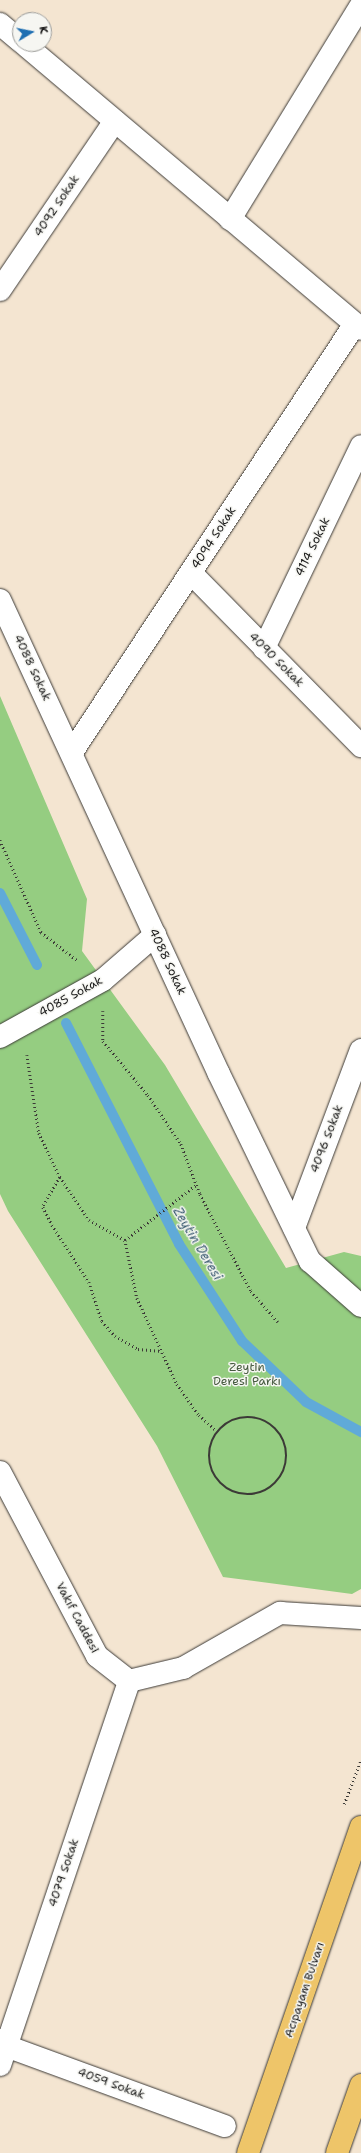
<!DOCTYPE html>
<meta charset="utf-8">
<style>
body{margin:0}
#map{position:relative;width:361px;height:2153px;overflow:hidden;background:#f4e5d1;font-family:"Shantell Sans",sans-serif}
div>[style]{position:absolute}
.green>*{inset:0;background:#95cd81}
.stream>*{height:10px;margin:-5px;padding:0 5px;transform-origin:5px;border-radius:5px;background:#60aad8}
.path>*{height:2.5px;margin-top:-1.25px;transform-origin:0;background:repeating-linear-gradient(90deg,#3c3a37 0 1px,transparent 0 4px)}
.path>.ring{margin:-1.25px;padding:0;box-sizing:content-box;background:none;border:2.5px solid #3c3a37;border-radius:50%}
.roads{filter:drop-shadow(0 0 1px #3c3a37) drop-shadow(0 0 1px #3c3a37)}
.minor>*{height:22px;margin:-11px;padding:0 11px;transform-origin:11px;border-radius:11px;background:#fff}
.tertiary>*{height:22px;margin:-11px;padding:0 11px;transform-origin:11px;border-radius:11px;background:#fff}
.primary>*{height:22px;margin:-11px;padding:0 11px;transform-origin:11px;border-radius:11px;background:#eec569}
span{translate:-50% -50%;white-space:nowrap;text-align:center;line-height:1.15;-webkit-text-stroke:3px #f6f6f2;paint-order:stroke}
.street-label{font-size:12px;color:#1c1c1c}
.park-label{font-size:12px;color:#465a3f}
.water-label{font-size:13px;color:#3b5c71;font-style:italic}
.north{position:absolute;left:12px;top:12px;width:40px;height:40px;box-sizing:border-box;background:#f6f6f2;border:1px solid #9f9f9c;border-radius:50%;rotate:80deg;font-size:11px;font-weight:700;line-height:16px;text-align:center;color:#1c1c1c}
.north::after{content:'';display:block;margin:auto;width:14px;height:18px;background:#1f6fb2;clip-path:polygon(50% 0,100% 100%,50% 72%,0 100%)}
</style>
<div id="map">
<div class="green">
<i style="clip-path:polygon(0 696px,87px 899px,82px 951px,165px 1065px,286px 1268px,344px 1252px,361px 1256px,361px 1589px,352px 1594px,223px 1577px,157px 1446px,8px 1211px,0 1194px)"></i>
</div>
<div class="stream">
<i style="left:0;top:893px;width:81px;rotate:62.8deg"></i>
<i style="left:66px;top:1023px;width:248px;rotate:62.9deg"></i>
<i style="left:179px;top:1244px;width:116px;rotate:57deg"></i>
<i style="left:242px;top:1341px;width:88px;rotate:43.6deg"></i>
<i style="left:306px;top:1402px;width:63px;rotate:28.6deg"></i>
</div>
<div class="path">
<i style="left:0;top:840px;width:101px;rotate:66deg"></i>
<i style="left:41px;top:932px;width:47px;rotate:38.1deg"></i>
<i style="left:103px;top:1011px;width:30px;rotate:90deg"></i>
<i style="left:103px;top:1041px;width:70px;rotate:50.2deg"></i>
<i style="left:148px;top:1095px;width:59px;rotate:56deg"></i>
<i style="left:181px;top:1144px;width:53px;rotate:69.2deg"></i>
<i style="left:200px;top:1194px;width:110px;rotate:62.3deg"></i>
<i style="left:251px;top:1291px;width:41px;rotate:48.9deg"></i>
<i style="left:27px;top:1055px;width:79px;rotate:81.3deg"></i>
<i style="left:39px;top:1133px;width:49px;rotate:64.5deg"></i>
<i style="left:60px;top:1177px;width:52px;rotate:56deg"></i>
<i style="left:89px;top:1220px;width:41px;rotate:29.1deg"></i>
<i style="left:125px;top:1240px;width:59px;rotate:78.3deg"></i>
<i style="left:137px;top:1298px;width:95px;rotate:65.1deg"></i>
<i style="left:177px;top:1384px;width:38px;rotate:55deg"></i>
<i style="left:199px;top:1415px;width:24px;rotate:42deg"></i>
<i style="left:60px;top:1177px;width:34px;rotate:120deg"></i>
<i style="left:43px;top:1207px;width:20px;rotate:63deg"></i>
<i style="left:52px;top:1225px;width:68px;rotate:57deg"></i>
<i style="left:89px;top:1282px;width:41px;rotate:71.6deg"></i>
<i style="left:102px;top:1321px;width:20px;rotate:49deg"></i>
<i style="left:115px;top:1336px;width:26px;rotate:29deg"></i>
<i style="left:138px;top:1349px;width:24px;rotate:5deg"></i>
<i style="left:125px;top:1240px;width:90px;rotate:-37.8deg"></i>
<i class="ring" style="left:209px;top:1417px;width:75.5px;height:75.5px"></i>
<i style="left:344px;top:1804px;width:47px;rotate:-68.9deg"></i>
</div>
<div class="roads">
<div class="minor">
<i style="left:230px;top:219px;width:251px;rotate:-58.5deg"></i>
<i style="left:0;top:290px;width:204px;rotate:-55.8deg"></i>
<i style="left:191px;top:573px;width:243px;rotate:45.5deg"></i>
<i style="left:0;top:600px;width:522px;rotate:65.2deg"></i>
<i style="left:219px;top:1074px;width:208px;rotate:64.1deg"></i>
<i style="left:310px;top:1261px;width:68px;rotate:41.4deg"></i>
<i style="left:264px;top:648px;width:224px;rotate:-64.3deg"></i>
<i style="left:72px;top:752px;width:513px;rotate:-56.53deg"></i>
<i style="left:0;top:1037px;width:118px;rotate:-29deg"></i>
<i style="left:103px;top:980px;width:69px;rotate:-40.9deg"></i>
<i style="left:294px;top:1228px;width:190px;rotate:-69.4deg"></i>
<i style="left:0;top:1472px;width:208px;rotate:62.2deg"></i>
<i style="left:97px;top:1656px;width:41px;rotate:38deg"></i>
<i style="left:129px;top:1681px;width:56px;rotate:-13.5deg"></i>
<i style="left:183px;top:1668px;width:112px;rotate:-29.6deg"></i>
<i style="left:280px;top:1613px;width:81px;rotate:3.5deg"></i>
<i style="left:0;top:2040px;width:8px;rotate:45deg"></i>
<i style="left:6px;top:2046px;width:233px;rotate:20.1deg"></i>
<i style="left:0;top:2065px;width:405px;rotate:-71.4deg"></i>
</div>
<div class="tertiary">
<i style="left:0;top:24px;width:26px;rotate:40deg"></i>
<i style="left:24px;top:44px;width:441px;rotate:40.2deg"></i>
</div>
<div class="primary">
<i style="left:248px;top:2153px;width:345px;rotate:-70.9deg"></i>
<i style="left:337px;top:2153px;width:72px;rotate:-70.6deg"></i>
</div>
</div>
<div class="street-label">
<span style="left:57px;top:206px;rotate:-56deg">4092 Sokak</span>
<span style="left:214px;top:538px;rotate:-57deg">4094 Sokak</span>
<span style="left:313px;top:547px;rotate:-64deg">4114 Sokak</span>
<span style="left:276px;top:660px;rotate:45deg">4090 Sokak</span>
<span style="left:32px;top:668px;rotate:65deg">4088 Sokak</span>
<span style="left:167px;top:962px;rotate:65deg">4088 Sokak</span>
<span style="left:71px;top:997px;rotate:-29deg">4085 Sokak</span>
<span style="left:327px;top:1139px;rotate:-69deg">4096 Sokak</span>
<span style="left:77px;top:1618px;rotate:62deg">Vakıf Caddesi</span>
<span style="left:64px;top:1873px;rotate:-71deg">4079 Sokak</span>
<span style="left:305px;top:1990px;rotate:-71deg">Acıpayam Bulvarı</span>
<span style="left:111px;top:2084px;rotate:20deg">4059 Sokak</span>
</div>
<div class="park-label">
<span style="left:247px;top:1375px">Zeytin<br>Deresi Parkı</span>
</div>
<div class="water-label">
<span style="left:197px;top:1244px;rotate:59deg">Zeytin Deresi</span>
</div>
<div class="north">K</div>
</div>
